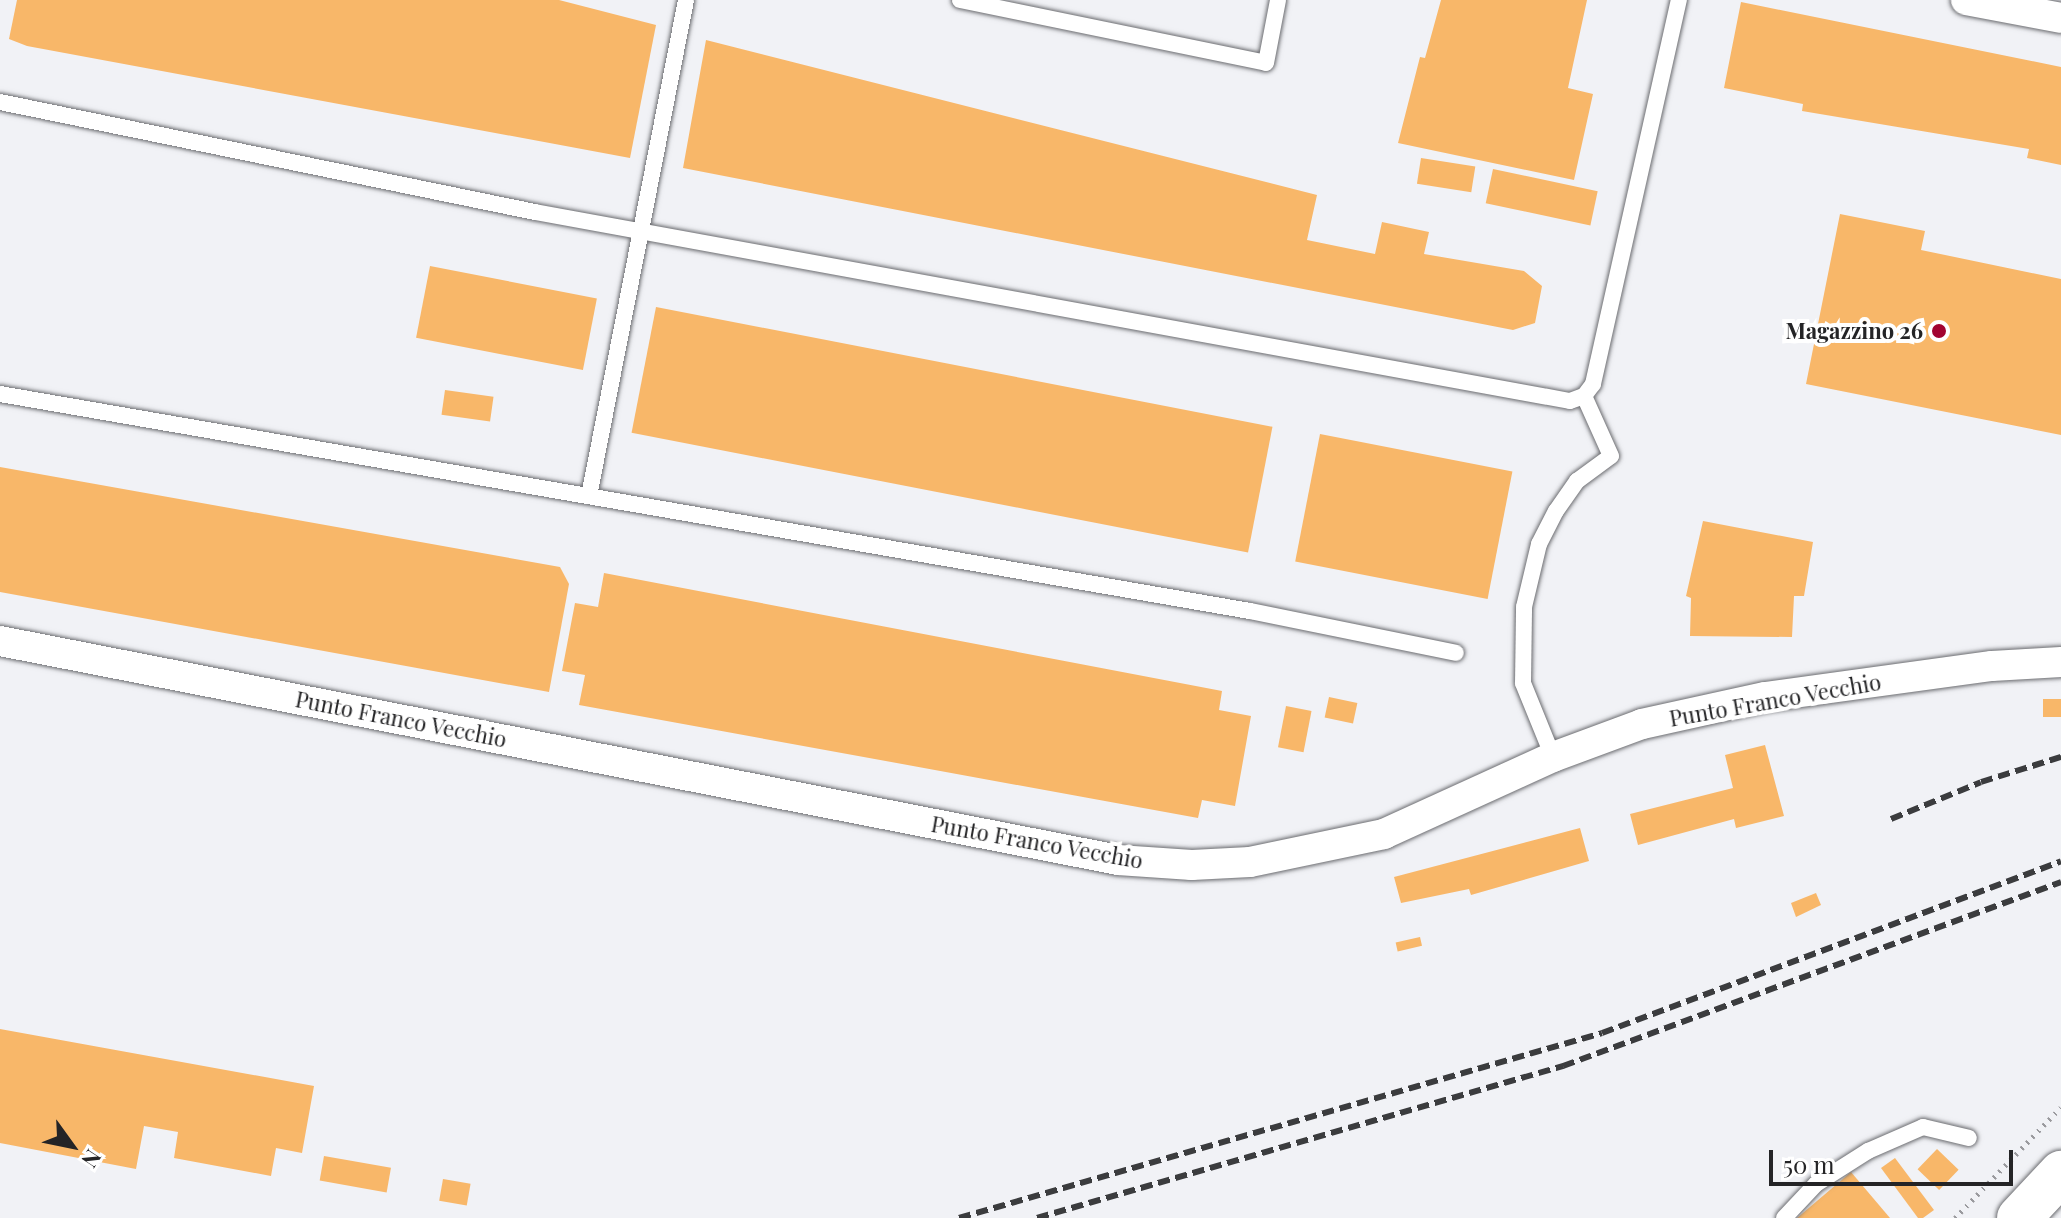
<!DOCTYPE html>
<style>
body{margin:0}
#map{position:relative;width:2061px;height:1218px;overflow:hidden;background:#f1f2f6;font-family:"Playfair Display",serif}
div>[style]{position:absolute}
.building>*{inset:0;background:#f8b769;transform-origin:0 0}
.path>*{height:5px;margin-top:-2.5px;transform-origin:0;background:repeating-linear-gradient(90deg,#9a9a9e 0 2px,transparent 0 8px)}
.roads{filter:drop-shadow(0 0 2px #6b6c70) drop-shadow(0 0 2px #6b6c70)}
.lane>*{height:16px;margin:-8px;padding:0 8px;transform-origin:8px;border-radius:8px;background:#fff}
.street>*{height:30px;margin:-15px;padding:0 15px;transform-origin:15px;border-radius:15px;background:#fff}
.primary>*{height:44px;margin:-22px;padding:0 22px;transform-origin:22px;border-radius:22px;background:#fff}
.rail>*{height:6px;margin-top:-3px;transform-origin:0;background:repeating-linear-gradient(90deg,#3b3c3e 0 12px,transparent 0 18px)}
.dots>*{width:22px;height:22px;translate:-50% -50%;box-sizing:border-box;border:4px solid #fff;border-radius:50%}
span{translate:-50% -50%;white-space:nowrap;text-align:center;line-height:1.15;-webkit-text-stroke:8px #fff;paint-order:stroke}
.poi-label{font-size:22px;color:#242426;font-weight:700}
.right{translate:-100% -50%;text-align:right}
.street-label{font-size:22px;color:#242426}
.north{position:absolute;left:32px;top:1106px;width:80px;height:80px;-webkit-text-stroke:6px #fff;paint-order:stroke;rotate:123deg;font-size:22px;font-weight:700;line-height:32px;text-align:center;color:#242426}
.north::after{content:'';display:block;margin:auto;width:28px;height:36px;background:#242426;clip-path:polygon(50% 0,100% 100%,50% 72%,0 100%)}
.scale{position:absolute;left:1769px;top:1150px;width:244px;height:36px;box-sizing:border-box;border:4px solid #242426;border-top:0;padding-left:10px;font-size:24px;line-height:28px;white-space:nowrap;color:#242426;-webkit-text-stroke:6px #fff;paint-order:stroke}
</style>
<div id="map">
<div class="building">
<i style="clip-path:polygon(17px 0,559px 0,656px 25px,630px 158px,27px 46px,9px 39px)"></i>
<i style="clip-path:polygon(1441px 0,1587px 0,1568px 88px,1593px 94px,1574px 180px,1398px 143px,1420px 57px,1425px 58px)"></i>
<i style="clip-path:polygon(1741px 2px,2061px 67px,2061px 165px,2027px 158px,2029px 149px,1802px 111px,1803px 104px,1724px 88px)"></i>
<i style="clip-path:polygon(706px 40px,1317px 195px,1307px 240px,1375px 254px,1382px 222px,1429px 232px,1424px 254px,1524px 271px,1542px 286px,1535px 323px,1513px 330px,683px 168px)"></i>
<i style="left:1421px;top:158px;width:55px;height:26px;rotate:9deg"></i>
<i style="left:1493px;top:169px;width:107px;height:35px;rotate:12deg"></i>
<i style="clip-path:polygon(1840px 214px,1925px 231px,1921px 250px,2061px 279px,2061px 435px,1806px 384px)"></i>
<i style="left:430px;top:266px;width:170px;height:73px;rotate:11deg"></i>
<i style="left:656px;top:307px;width:628px;height:128px;rotate:11deg"></i>
<i style="left:445px;top:390px;width:49px;height:25px;rotate:8deg"></i>
<i style="left:1320px;top:434px;width:196px;height:130px;rotate:11deg"></i>
<i style="clip-path:polygon(0 467px,560px 567px,569px 584px,549px 692px,0 592px)"></i>
<i style="clip-path:polygon(1703px 521px,1813px 542px,1804px 596px,1794px 596px,1792px 637px,1690px 636px,1691px 598px,1686px 596px)"></i>
<i style="clip-path:polygon(604px 573px,1222px 691px,1219px 710px,1251px 716px,1235px 806px,1202px 800px,1198px 818px,579px 705px,585px 675px,562px 671px,575px 603px,598px 607px)"></i>
<i style="left:1329px;top:697px;width:29px;height:21px;rotate:12deg"></i>
<i style="left:2043px;top:699px;width:18px;height:18px"></i>
<i style="left:1286px;top:706px;width:26px;height:42px;rotate:11deg"></i>
<i style="clip-path:polygon(1765px 745px,1784px 816px,1736px 828px,1734px 819px,1638px 845px,1630px 814px,1733px 788px,1725px 755px)"></i>
<i style="clip-path:polygon(1580px 828px,1589px 861px,1471px 895px,1469px 889px,1401px 903px,1394px 877px)"></i>
<i style="clip-path:polygon(1816px 893px,1821px 905px,1796px 917px,1791px 903px)"></i>
<i style="left:1420px;top:937px;width:9px;height:25px;rotate:77deg"></i>
<i style="clip-path:polygon(0 1029px,314px 1086px,302px 1153px,276px 1148px,271px 1176px,174px 1158px,178px 1132px,144px 1126px,136px 1169px,0 1143px)"></i>
<i style="left:1937px;top:1149px;width:30px;height:28px;rotate:44deg"></i>
<i style="left:324px;top:1156px;width:68px;height:25px;rotate:10deg"></i>
<i style="clip-path:polygon(1895px 1158px,1934px 1210px,1923px 1218px,1918px 1218px,1881px 1168px)"></i>
<i style="clip-path:polygon(1851px 1172px,1890px 1218px,1797px 1218px)"></i>
<i style="left:443px;top:1179px;width:28px;height:22px;rotate:10deg"></i>
</div>
<div class="path">
<i style="left:1955px;top:1218px;width:153px;rotate:-46.3deg"></i>
</div>
<div class="roads">
<div class="lane">
<i style="left:960px;top:0;width:312px;rotate:11.6deg"></i>
<i style="left:1266px;top:63px;width:64px;rotate:-79.2deg"></i>
<i style="left:0;top:102px;width:546px;rotate:11.62deg"></i>
<i style="left:535px;top:212px;width:1052px;rotate:10.35deg"></i>
<i style="left:1570px;top:401px;width:15px;rotate:-20deg"></i>
<i style="left:1584px;top:396px;width:15px;rotate:-53deg"></i>
<i style="left:1593px;top:384px;width:394px;rotate:-77.4deg"></i>
<i style="left:0;top:394px;width:1269px;rotate:9.85deg"></i>
<i style="left:1250px;top:611px;width:210px;rotate:11.5deg"></i>
<i style="left:589px;top:496px;width:505px;rotate:-78.93deg"></i>
<i style="left:1553px;top:757px;width:80px;rotate:-112.1deg"></i>
<i style="left:1523px;top:683px;width:76px;rotate:-89.2deg"></i>
<i style="left:1524px;top:607px;width:65px;rotate:-76.6deg"></i>
<i style="left:1539px;top:544px;width:37px;rotate:-63deg"></i>
<i style="left:1556px;top:511px;width:37px;rotate:-55deg"></i>
<i style="left:1577px;top:481px;width:42px;rotate:-36.3deg"></i>
<i style="left:1611px;top:456px;width:66px;rotate:-114.2deg"></i>
<i style="left:1784px;top:1218px;width:47px;rotate:-46.7deg"></i>
<i style="left:1816px;top:1184px;width:62px;rotate:-32.4deg"></i>
<i style="left:1868px;top:1151px;width:60px;rotate:-23.6deg"></i>
<i style="left:1923px;top:1127px;width:47px;rotate:13.4deg"></i>
</div>
<div class="street">
<i style="left:1966px;top:0;width:97px;rotate:10.7deg"></i>
<i style="left:0;top:641px;width:1139px;rotate:11.08deg"></i>
<i style="left:1118px;top:860px;width:74px;rotate:3.9deg"></i>
<i style="left:1192px;top:865px;width:58px;rotate:-3deg"></i>
<i style="left:1250px;top:862px;width:137px;rotate:-11.8deg"></i>
<i style="left:1384px;top:834px;width:186px;rotate:-24.5deg"></i>
<i style="left:1553px;top:757px;width:95px;rotate:-20.3deg"></i>
<i style="left:1642px;top:724px;width:126px;rotate:-12.4deg"></i>
<i style="left:1765px;top:697px;width:229px;rotate:-7.8deg"></i>
<i style="left:1992px;top:666px;width:69px;rotate:-3.3deg"></i>
</div>
<div class="primary">
<i style="left:2019px;top:1218px;width:62px;rotate:-47deg"></i>
</div>
</div>
<div class="rail">
<i style="left:1891px;top:819px;width:97px;rotate:-22.3deg"></i>
<i style="left:1981px;top:782px;width:84px;rotate:-17.4deg"></i>
<i style="left:959px;top:1218px;width:669px;rotate:-16.05deg"></i>
<i style="left:1602px;top:1033px;width:490px;rotate:-20.5deg"></i>
<i style="left:1037px;top:1218px;width:548px;rotate:-16.12deg"></i>
<i style="left:1563px;top:1066px;width:531px;rotate:-20.28deg"></i>
</div>
<div class="dots">
<i style="left:1939px;top:331px;background:#a20331"></i>
</div>
<div class="poi-label">
<span class="right" style="left:1923px;top:331px">Magazzino 26</span>
</div>
<div class="street-label">
<span style="left:1775px;top:700px;rotate:-10deg">Punto Franco Vecchio</span>
<span style="left:401px;top:719px;rotate:11deg">Punto Franco Vecchio</span>
<span style="left:1037px;top:842px;rotate:10deg">Punto Franco Vecchio</span>
</div>
<div class="north">N</div>
<div class="scale">50 m</div>
</div>
